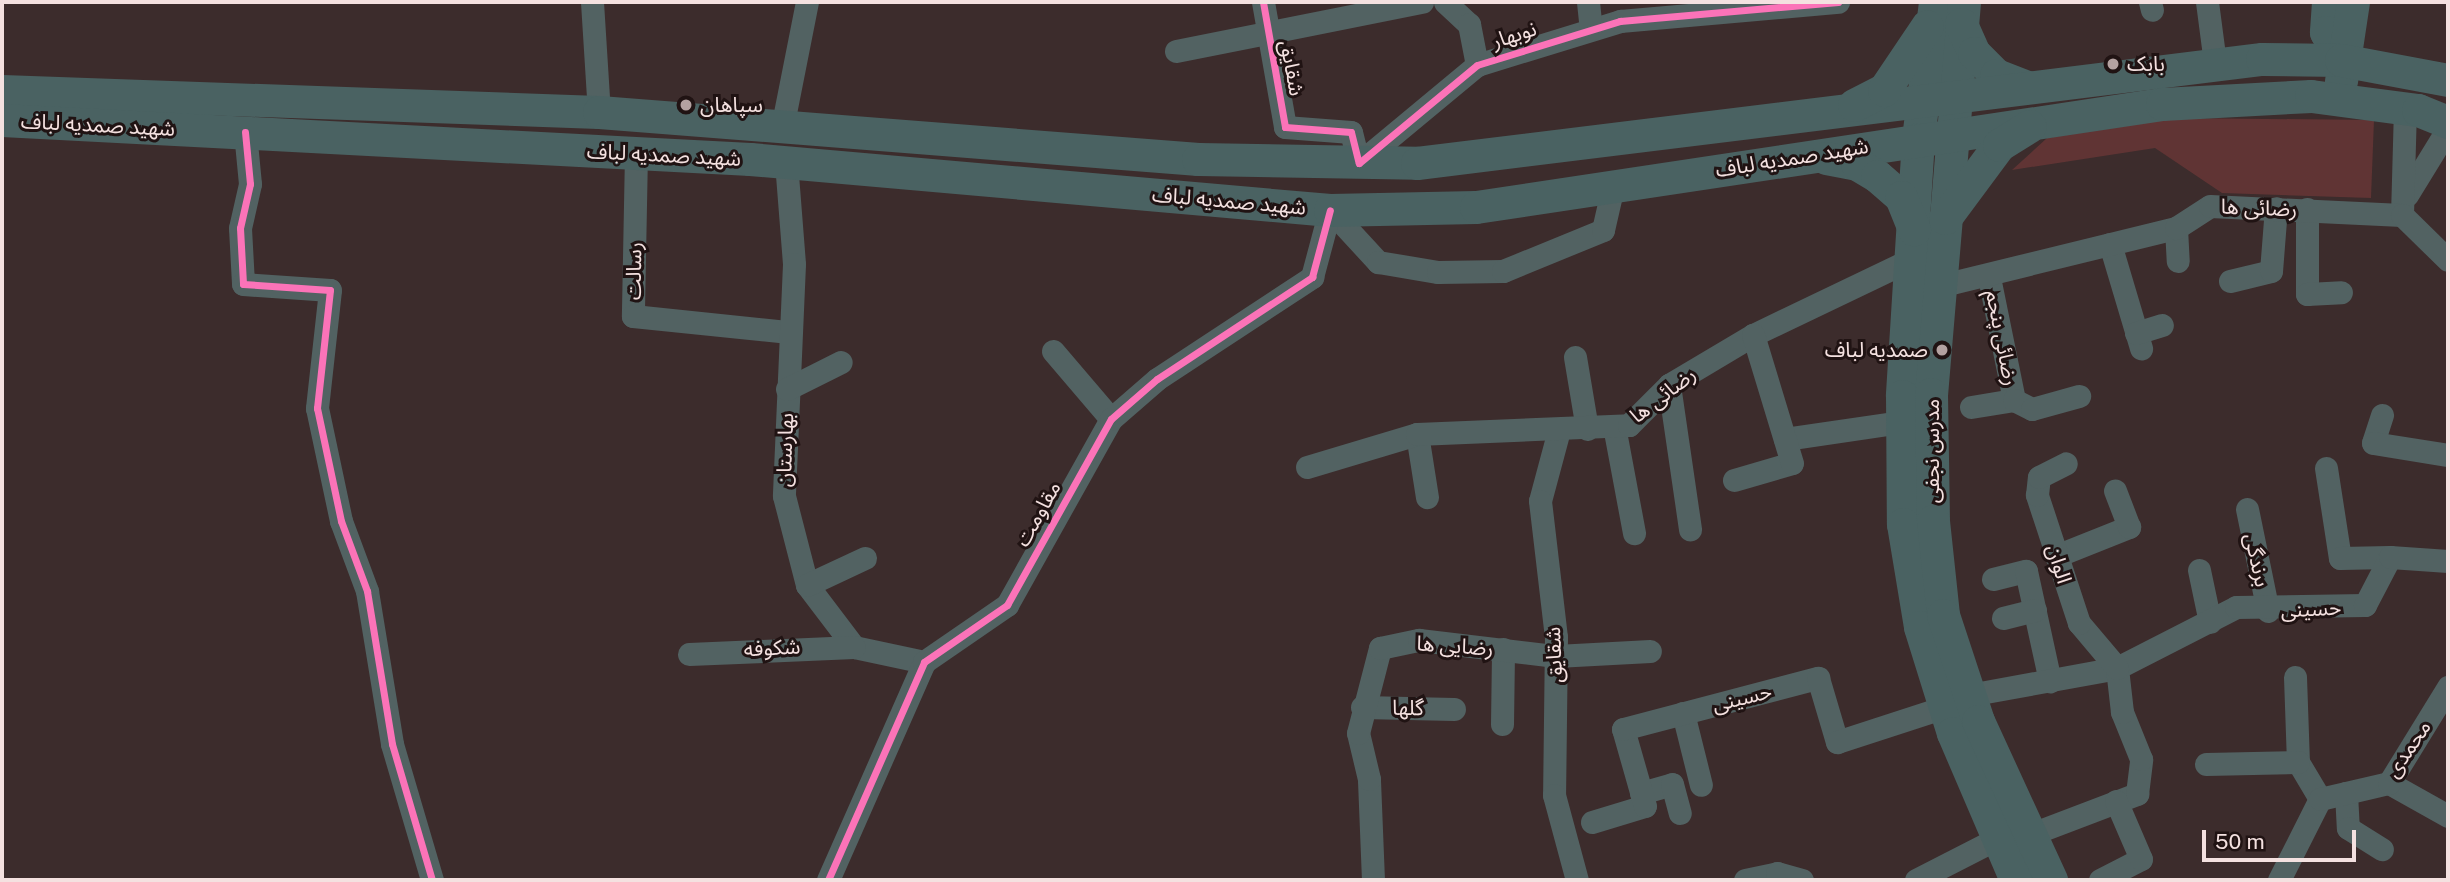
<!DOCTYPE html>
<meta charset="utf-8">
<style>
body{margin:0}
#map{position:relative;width:2450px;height:882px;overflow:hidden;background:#3c2c2c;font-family:"Public Sans","Noto Sans Arabic",sans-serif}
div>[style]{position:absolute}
.green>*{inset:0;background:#603434}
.street>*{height:23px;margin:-11.5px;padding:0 11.5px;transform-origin:11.5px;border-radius:11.5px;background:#526262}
.secondary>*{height:33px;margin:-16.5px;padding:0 16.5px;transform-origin:16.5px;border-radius:16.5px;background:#4a6262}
.cycleway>*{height:7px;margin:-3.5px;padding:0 3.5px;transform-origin:3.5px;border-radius:3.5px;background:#fb73b8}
.dots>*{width:19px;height:19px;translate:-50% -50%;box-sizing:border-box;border:4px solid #201313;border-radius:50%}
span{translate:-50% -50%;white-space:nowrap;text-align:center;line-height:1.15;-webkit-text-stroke:6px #201313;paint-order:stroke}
.street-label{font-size:21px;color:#f4e1e0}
.poi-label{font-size:21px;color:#f4e1e0}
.left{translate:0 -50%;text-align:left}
.right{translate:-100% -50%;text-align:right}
.frame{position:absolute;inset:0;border:4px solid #f4e1e0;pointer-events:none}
.scale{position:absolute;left:2202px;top:830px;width:154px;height:32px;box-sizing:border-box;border:4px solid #f4e1e0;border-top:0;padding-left:9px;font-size:21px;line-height:24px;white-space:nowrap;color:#f4e1e0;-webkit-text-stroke:5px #201313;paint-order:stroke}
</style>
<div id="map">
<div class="green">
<i style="clip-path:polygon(2177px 118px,2374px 120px,2371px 198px,2222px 193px,2155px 148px,2012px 170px,2047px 138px)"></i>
</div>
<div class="street">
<i style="left:592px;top:2px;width:110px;rotate:86.4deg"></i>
<i style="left:1263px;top:2px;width:127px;rotate:80deg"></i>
<i style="left:1285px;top:127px;width:66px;rotate:4.3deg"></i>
<i style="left:1351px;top:132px;width:32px;rotate:76deg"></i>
<i style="left:1359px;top:163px;width:153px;rotate:-39.7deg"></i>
<i style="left:1477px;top:65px;width:150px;rotate:-17.1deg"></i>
<i style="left:1620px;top:21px;width:219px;rotate:-5deg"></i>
<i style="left:1445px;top:2px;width:33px;rotate:43deg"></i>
<i style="left:1469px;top:24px;width:42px;rotate:79deg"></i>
<i style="left:1588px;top:2px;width:27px;rotate:84deg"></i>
<i style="left:2150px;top:2px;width:8px;rotate:76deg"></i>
<i style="left:2207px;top:2px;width:62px;rotate:82.5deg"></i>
<i style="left:1176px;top:51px;width:251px;rotate:-11.3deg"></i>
<i style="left:783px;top:123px;width:123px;rotate:-78.8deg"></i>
<i style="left:245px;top:132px;width:52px;rotate:84.5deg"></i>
<i style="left:250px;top:184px;width:45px;rotate:102.8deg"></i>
<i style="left:240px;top:228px;width:56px;rotate:86.9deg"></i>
<i style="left:243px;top:284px;width:87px;rotate:3.9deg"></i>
<i style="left:330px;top:290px;width:119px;rotate:96.3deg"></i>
<i style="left:317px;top:408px;width:116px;rotate:78deg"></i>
<i style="left:341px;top:521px;width:75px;rotate:69.6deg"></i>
<i style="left:367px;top:591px;width:155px;rotate:80.7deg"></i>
<i style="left:392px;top:744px;width:142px;rotate:73.6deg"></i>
<i style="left:636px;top:153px;width:163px;rotate:91.1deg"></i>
<i style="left:633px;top:316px;width:157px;rotate:5.9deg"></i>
<i style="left:786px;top:162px;width:102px;rotate:85.5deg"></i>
<i style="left:794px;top:264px;width:232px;rotate:92.5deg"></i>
<i style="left:784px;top:496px;width:92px;rotate:75.5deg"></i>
<i style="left:807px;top:585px;width:78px;rotate:52.8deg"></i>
<i style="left:854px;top:647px;width:72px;rotate:12.1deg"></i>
<i style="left:2407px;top:195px;width:79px;rotate:-58.5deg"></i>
<i style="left:2307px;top:209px;width:85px;rotate:90deg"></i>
<i style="left:2307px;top:294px;width:34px;rotate:-3deg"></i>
<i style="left:1330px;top:210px;width:71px;rotate:47.3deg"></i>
<i style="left:1378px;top:262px;width:61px;rotate:9.5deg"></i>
<i style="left:1438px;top:272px;width:65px;rotate:-0.9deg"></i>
<i style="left:1503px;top:271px;width:108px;rotate:-22.3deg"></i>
<i style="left:1603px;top:230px;width:45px;rotate:-77.2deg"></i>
<i style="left:2402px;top:215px;width:107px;rotate:-88.4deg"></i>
<i style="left:2176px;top:228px;width:33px;rotate:87deg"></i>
<i style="left:2110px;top:244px;width:109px;rotate:73.4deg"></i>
<i style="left:1989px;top:277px;width:126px;rotate:78.5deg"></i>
<i style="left:2230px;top:281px;width:42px;rotate:-13.7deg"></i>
<i style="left:2271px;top:271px;width:63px;rotate:-85.5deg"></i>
<i style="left:1939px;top:286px;width:244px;rotate:-13.8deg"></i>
<i style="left:2176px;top:228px;width:40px;rotate:-32.9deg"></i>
<i style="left:2210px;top:206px;width:192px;rotate:2.7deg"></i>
<i style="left:2402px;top:215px;width:64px;rotate:44.4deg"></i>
<i style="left:2136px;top:333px;width:27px;rotate:-17deg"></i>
<i style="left:1053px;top:351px;width:89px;rotate:49.5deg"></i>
<i style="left:1575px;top:357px;width:73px;rotate:80.5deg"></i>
<i style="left:1669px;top:385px;width:146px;rotate:81.7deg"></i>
<i style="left:787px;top:389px;width:60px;rotate:-26.6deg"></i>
<i style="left:1971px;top:407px;width:44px;rotate:-9.2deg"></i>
<i style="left:2014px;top:400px;width:20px;rotate:27deg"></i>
<i style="left:2032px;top:409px;width:49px;rotate:-15.5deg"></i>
<i style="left:2382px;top:415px;width:29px;rotate:108deg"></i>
<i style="left:2373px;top:443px;width:76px;rotate:9.1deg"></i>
<i style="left:1614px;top:426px;width:109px;rotate:79.4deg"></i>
<i style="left:1559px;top:430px;width:73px;rotate:105deg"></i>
<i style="left:1540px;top:501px;width:137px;rotate:83.3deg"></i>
<i style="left:1556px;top:637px;width:158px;rotate:90.7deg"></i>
<i style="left:1554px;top:795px;width:88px;rotate:74.9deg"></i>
<i style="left:1417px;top:434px;width:64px;rotate:81deg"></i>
<i style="left:1785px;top:439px;width:118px;rotate:-8.3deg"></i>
<i style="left:1307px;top:467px;width:115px;rotate:-16.7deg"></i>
<i style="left:1417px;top:434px;width:212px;rotate:-2.4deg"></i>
<i style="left:1629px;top:425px;width:57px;rotate:-45deg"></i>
<i style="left:1669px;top:385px;width:98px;rotate:-30.8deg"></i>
<i style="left:1753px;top:335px;width:178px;rotate:-25.6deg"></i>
<i style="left:2326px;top:468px;width:91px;rotate:81.2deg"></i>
<i style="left:2340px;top:558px;width:50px;rotate:-1.1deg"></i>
<i style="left:1734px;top:480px;width:60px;rotate:-16.3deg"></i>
<i style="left:1792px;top:463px;width:134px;rotate:-106.9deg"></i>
<i style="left:2247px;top:509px;width:104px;rotate:78.4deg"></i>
<i style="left:2056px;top:556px;width:79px;rotate:-21.7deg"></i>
<i style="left:2129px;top:527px;width:39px;rotate:-111deg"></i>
<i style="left:2199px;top:570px;width:53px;rotate:78.1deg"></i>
<i style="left:1993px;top:579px;width:34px;rotate:-14deg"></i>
<i style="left:2026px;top:571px;width:113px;rotate:77.7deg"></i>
<i style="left:807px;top:585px;width:64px;rotate:-25deg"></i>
<i style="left:2003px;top:618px;width:33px;rotate:-14deg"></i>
<i style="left:689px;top:654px;width:165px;rotate:-2.4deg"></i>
<i style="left:2295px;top:677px;width:85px;rotate:88deg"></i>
<i style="left:2298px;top:762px;width:43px;rotate:59.3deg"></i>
<i style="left:1969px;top:695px;width:150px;rotate:-10.3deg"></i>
<i style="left:2117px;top:668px;width:134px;rotate:-27.1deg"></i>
<i style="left:2236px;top:607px;width:129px;rotate:-0.9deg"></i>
<i style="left:2365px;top:605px;width:54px;rotate:-62.5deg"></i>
<i style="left:2390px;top:557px;width:58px;rotate:3.9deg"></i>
<i style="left:1362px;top:707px;width:92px;rotate:1.2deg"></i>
<i style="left:1683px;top:713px;width:74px;rotate:76deg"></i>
<i style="left:1502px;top:724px;width:75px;rotate:-89.2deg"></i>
<i style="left:2206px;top:764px;width:92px;rotate:-1.2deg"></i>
<i style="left:2389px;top:783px;width:68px;rotate:29.2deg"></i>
<i style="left:1641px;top:793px;width:32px;rotate:-16deg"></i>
<i style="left:1672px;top:784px;width:30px;rotate:75deg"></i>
<i style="left:2346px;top:793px;width:35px;rotate:87deg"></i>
<i style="left:2348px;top:828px;width:40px;rotate:32deg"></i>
<i style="left:1592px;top:822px;width:55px;rotate:-16.8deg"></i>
<i style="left:1645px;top:806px;width:80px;rotate:-105.9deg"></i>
<i style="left:1623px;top:729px;width:202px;rotate:-14.7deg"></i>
<i style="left:1818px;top:678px;width:67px;rotate:73.5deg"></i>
<i style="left:1837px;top:742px;width:114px;rotate:-18deg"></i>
<i style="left:2029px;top:835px;width:116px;rotate:-20.8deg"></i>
<i style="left:2137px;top:794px;width:35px;rotate:-83deg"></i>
<i style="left:2141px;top:759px;width:51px;rotate:-112deg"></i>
<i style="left:2122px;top:712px;width:44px;rotate:-96.5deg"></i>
<i style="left:2117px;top:668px;width:59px;rotate:-130.2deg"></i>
<i style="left:2079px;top:623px;width:135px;rotate:-108.2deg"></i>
<i style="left:2037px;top:495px;width:18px;rotate:-84deg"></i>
<i style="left:2039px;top:477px;width:30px;rotate:-27deg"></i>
<i style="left:828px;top:880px;width:238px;rotate:-66.2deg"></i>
<i style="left:924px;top:662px;width:101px;rotate:-34.5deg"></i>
<i style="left:1007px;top:605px;width:213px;rotate:-60.8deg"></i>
<i style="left:1111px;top:419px;width:61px;rotate:-41deg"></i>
<i style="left:1157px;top:379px;width:186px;rotate:-33.3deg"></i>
<i style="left:1312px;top:277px;width:69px;rotate:-75deg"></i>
<i style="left:1373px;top:880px;width:101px;rotate:-92.3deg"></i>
<i style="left:1369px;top:779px;width:47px;rotate:-103.4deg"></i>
<i style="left:1358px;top:733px;width:88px;rotate:-75.5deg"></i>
<i style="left:1380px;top:648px;width:40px;rotate:-12deg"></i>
<i style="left:1419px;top:640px;width:138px;rotate:6.7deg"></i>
<i style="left:1556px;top:656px;width:94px;rotate:-3deg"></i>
<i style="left:1745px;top:880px;width:33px;rotate:-12deg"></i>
<i style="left:1777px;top:873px;width:26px;rotate:16deg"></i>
<i style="left:1916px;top:880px;width:90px;rotate:-27.1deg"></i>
<i style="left:2100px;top:880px;width:46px;rotate:-27.1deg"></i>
<i style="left:2141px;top:859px;width:63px;rotate:-113.3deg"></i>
<i style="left:2279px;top:880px;width:91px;rotate:-63.2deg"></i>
<i style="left:2320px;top:799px;width:71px;rotate:-13.1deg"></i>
<i style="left:2389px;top:783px;width:113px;rotate:-58.4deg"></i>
</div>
<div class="secondary">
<i style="left:1935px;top:2px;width:138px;rotate:97.1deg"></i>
<i style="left:1918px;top:139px;width:257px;rotate:93.6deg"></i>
<i style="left:1902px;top:396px;width:128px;rotate:89.6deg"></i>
<i style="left:1903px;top:524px;width:104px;rotate:80.6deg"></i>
<i style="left:1920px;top:627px;width:111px;rotate:72.7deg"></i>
<i style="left:1953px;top:733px;width:160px;rotate:66.8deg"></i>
<i style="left:1964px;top:2px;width:393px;rotate:94.8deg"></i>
<i style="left:1931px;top:394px;width:127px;rotate:89.1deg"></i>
<i style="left:1933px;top:521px;width:95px;rotate:83.9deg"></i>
<i style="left:1943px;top:615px;width:112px;rotate:71.7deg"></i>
<i style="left:1978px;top:721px;width:175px;rotate:65.3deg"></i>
<i style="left:2328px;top:2px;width:30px;rotate:94deg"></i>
<i style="left:2326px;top:32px;width:32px;rotate:62deg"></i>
<i style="left:1961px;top:24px;width:32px;rotate:66deg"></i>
<i style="left:1974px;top:53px;width:31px;rotate:45deg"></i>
<i style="left:1996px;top:75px;width:31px;rotate:21deg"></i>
<i style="left:2341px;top:81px;width:80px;rotate:-81.4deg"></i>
<i style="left:2px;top:91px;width:597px;rotate:2.01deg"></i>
<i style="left:599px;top:112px;width:601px;rotate:4.49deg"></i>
<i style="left:1198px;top:159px;width:219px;rotate:1deg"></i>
<i style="left:1417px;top:163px;width:851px;rotate:-7.02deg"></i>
<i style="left:2262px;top:59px;width:79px;rotate:0.7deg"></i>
<i style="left:2341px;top:60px;width:109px;rotate:10.6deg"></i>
<i style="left:1854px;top:105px;width:34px;rotate:-27deg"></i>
<i style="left:1884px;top:90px;width:77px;rotate:-56.1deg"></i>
<i style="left:2px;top:120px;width:749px;rotate:2.98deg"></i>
<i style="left:750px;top:159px;width:582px;rotate:5.03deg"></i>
<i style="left:1330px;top:210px;width:146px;rotate:-1.2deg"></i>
<i style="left:1476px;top:207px;width:694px;rotate:-8.54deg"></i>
<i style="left:2162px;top:104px;width:149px;rotate:-3.1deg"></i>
<i style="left:2311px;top:96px;width:108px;rotate:7.5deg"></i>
<i style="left:2418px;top:110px;width:32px;rotate:22deg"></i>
<i style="left:1826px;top:158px;width:32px;rotate:11deg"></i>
<i style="left:1857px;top:164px;width:23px;rotate:31deg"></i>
<i style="left:1877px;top:176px;width:32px;rotate:41deg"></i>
<i style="left:1901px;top:197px;width:35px;rotate:68deg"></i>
<i style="left:1945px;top:218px;width:91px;rotate:-53.5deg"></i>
<i style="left:1999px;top:145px;width:36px;rotate:-32deg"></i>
</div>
<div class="cycleway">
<i style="left:1263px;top:2px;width:127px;rotate:80deg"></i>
<i style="left:1285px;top:127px;width:66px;rotate:4.3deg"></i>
<i style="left:1351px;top:132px;width:32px;rotate:76deg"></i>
<i style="left:1359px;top:163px;width:153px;rotate:-39.7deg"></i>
<i style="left:1477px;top:65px;width:150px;rotate:-17.1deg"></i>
<i style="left:1620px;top:21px;width:219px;rotate:-5deg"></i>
<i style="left:245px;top:132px;width:52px;rotate:84.5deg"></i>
<i style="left:250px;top:184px;width:45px;rotate:102.8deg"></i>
<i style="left:240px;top:228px;width:56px;rotate:86.9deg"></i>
<i style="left:243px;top:284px;width:87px;rotate:3.9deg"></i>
<i style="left:330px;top:290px;width:119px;rotate:96.3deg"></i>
<i style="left:317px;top:408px;width:116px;rotate:78deg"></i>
<i style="left:341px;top:521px;width:75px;rotate:69.6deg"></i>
<i style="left:367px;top:591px;width:155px;rotate:80.7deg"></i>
<i style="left:392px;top:744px;width:142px;rotate:73.6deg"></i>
<i style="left:828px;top:880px;width:238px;rotate:-66.2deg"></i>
<i style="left:924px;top:662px;width:101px;rotate:-34.5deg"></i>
<i style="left:1007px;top:605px;width:213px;rotate:-60.8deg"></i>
<i style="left:1111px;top:419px;width:61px;rotate:-41deg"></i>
<i style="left:1157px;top:379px;width:186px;rotate:-33.3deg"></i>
<i style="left:1312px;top:277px;width:69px;rotate:-75deg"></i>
</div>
<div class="dots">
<i style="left:2113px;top:64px;background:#b4a2a1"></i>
<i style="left:686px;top:105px;background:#b4a2a1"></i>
<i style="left:1942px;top:350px;background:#b4a2a1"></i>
</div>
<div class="street-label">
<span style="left:1514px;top:35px;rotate:-18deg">نوبهار</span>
<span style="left:1292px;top:68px;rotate:80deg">شقایق</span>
<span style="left:98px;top:125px;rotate:3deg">شهید صمدیه لباف</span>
<span style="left:664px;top:155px;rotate:3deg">شهید صمدیه لباف</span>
<span style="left:1792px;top:158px;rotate:-9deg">شهید صمدیه لباف</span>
<span style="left:1229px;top:201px;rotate:5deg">شهید صمدیه لباف</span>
<span style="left:2259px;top:208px;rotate:2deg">رضائی ها</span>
<span style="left:634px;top:271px;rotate:-89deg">رسالت</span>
<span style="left:2002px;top:338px;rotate:79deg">رضائی پنجم</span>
<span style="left:1663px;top:395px;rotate:-38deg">رضائی ها</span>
<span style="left:785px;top:450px;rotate:-88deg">بهارستان</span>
<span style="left:1932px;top:451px;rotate:-90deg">مدرس نجفی</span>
<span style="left:1038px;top:514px;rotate:-61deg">مقاومت</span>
<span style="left:2257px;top:560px;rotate:78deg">برندگی</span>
<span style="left:2059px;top:564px;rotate:73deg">الوان</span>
<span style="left:2311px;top:609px;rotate:-3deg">حسینی</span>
<span style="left:1455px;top:646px;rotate:4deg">رضایی ها</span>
<span style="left:772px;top:648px;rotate:-3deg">شکوفه</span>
<span style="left:1554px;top:655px;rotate:-92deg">شقایق</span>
<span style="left:1742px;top:698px;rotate:-14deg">حسینی</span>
<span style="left:1408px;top:708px;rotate:1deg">گلها</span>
<span style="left:2408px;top:749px;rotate:-56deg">محمدی</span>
</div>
<div class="poi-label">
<span class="left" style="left:2127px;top:64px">بابک</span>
<span class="left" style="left:700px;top:105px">سپاهان</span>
<span class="right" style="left:1928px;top:350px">صمدیه لباف</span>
</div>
<div class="frame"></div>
<div class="scale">50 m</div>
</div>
